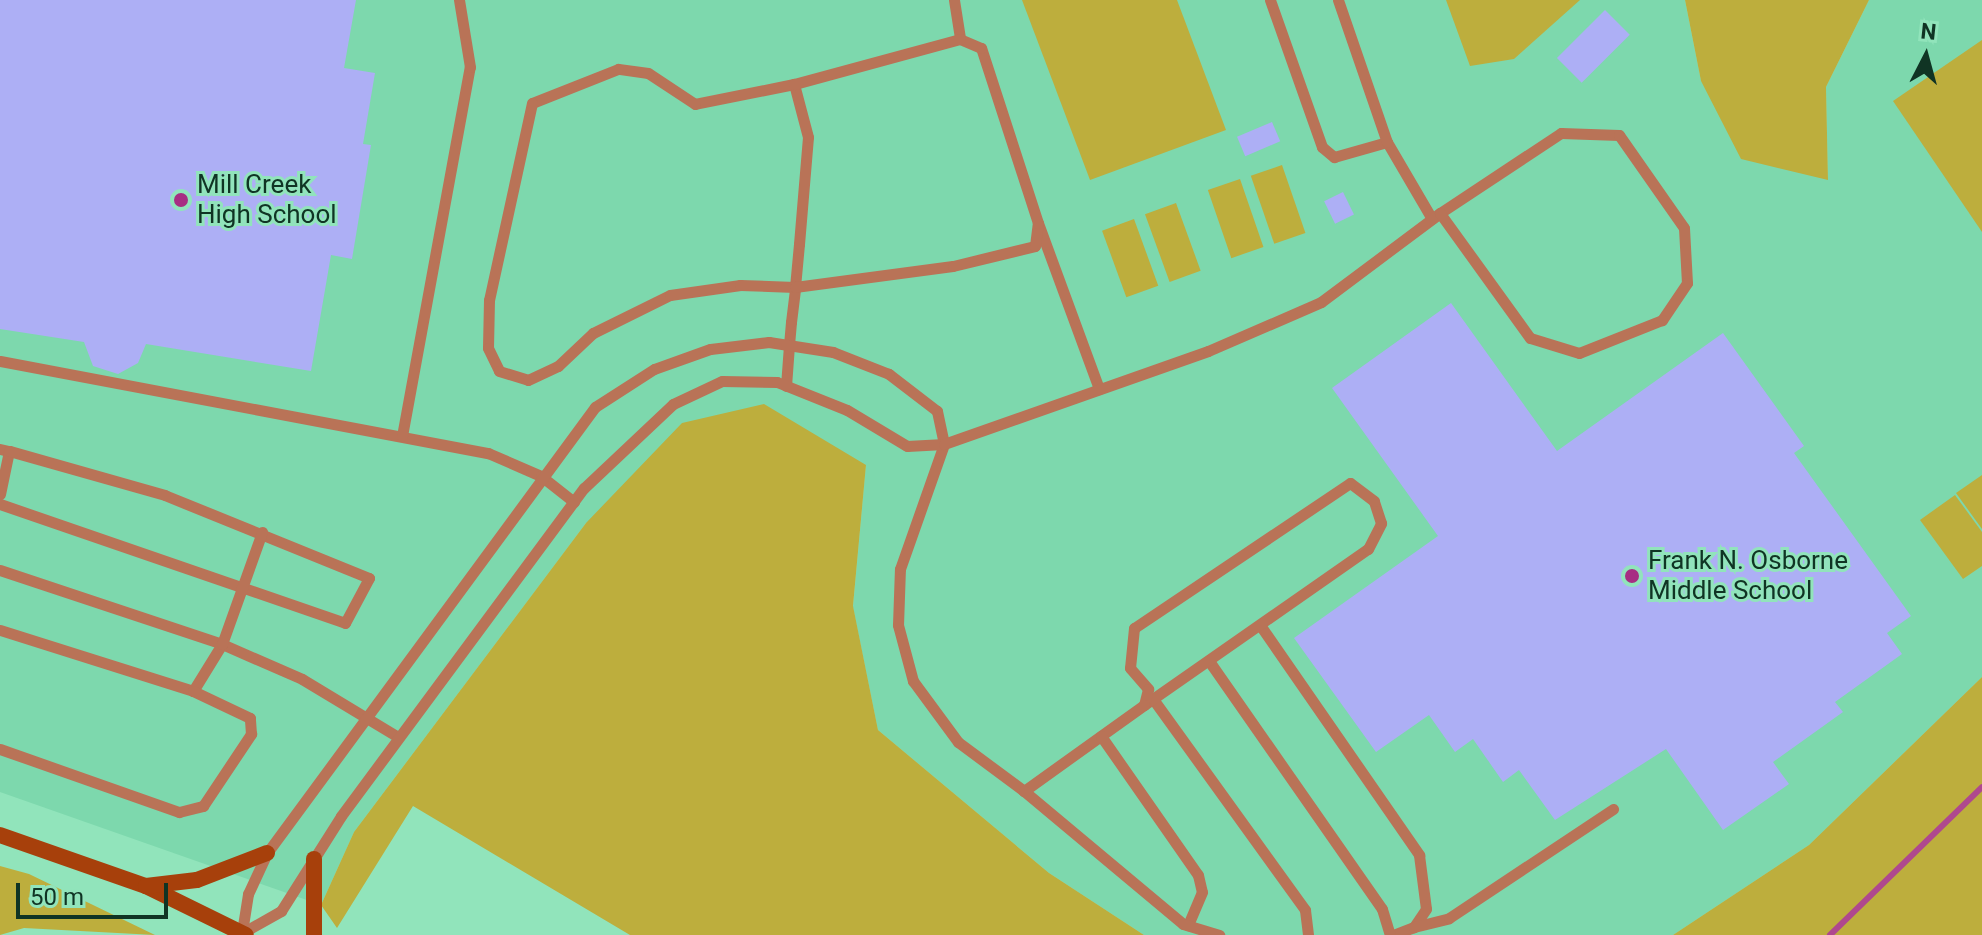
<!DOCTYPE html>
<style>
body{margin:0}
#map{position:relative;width:1982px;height:935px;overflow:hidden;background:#91e4bb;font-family:Roboto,sans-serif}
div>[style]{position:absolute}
.built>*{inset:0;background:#7dd8ad}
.green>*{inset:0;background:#bdae3d;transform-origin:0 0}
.stream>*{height:6px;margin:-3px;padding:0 3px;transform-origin:3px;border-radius:3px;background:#af488e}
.building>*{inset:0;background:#adaff5;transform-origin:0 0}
.lane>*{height:11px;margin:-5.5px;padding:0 5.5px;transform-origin:5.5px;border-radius:5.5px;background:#b97357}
.secondary>*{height:16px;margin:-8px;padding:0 8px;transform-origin:8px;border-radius:8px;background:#a7400b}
.dots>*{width:22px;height:22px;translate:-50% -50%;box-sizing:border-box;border:4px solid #91e4bb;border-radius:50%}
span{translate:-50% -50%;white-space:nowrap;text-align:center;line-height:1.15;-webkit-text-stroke:6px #91e4bb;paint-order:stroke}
.poi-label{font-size:26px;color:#103424}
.left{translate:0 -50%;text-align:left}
.north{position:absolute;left:1886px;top:16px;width:80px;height:80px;-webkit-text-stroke:6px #91e4bb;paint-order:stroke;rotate:6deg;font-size:22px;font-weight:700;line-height:32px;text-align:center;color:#103424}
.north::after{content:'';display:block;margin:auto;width:28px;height:36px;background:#103424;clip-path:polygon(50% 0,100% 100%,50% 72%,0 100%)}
.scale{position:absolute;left:16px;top:883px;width:152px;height:36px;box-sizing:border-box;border:4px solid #103424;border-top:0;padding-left:10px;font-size:24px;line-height:28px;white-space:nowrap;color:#103424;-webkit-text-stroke:6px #91e4bb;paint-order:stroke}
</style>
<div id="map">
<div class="built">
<i style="clip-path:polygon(0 0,1685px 0,1701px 81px,1828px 179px,1826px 87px,1869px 0,1982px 0,1982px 677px,1809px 845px,1673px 935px,1144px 935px,1049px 873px,878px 730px,853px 607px,866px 465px,586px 523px,354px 832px,321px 905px,0 792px)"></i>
</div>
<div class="green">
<i style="clip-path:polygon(1022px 0,1177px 0,1226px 130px,1090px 180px)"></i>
<i style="clip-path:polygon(1446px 0,1580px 0,1514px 59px,1470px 66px)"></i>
<i style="clip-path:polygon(1685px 0,1869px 0,1826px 87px,1828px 180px,1741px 159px,1701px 81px)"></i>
<i style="clip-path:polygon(1982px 40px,1982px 232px,1893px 101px)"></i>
<i style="left:1282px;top:165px;width:72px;height:33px;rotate:71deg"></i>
<i style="left:1240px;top:179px;width:72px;height:34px;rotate:71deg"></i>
<i style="left:1176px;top:203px;width:72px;height:33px;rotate:70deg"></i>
<i style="left:1134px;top:219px;width:71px;height:34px;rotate:70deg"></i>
<i style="clip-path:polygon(764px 404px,866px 465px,853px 606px,878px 730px,1049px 873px,1144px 935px,630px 935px,413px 806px,337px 928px,321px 905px,354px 832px,586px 523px,682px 423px)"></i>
<i style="clip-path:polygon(1982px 475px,1982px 529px,1956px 493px)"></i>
<i style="clip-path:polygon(1955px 495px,1982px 532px,1982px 566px,1963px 579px,1920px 520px)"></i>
<i style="clip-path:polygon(1982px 677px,1982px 935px,1673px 935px,1809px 845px)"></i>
<i style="clip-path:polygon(0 866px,29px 874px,155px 935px,24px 928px,0 935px)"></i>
</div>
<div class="stream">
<i style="left:1830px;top:935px;width:212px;rotate:-44.2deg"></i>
</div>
<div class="building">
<i style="clip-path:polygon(0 0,356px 0,344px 68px,375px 73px,363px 144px,371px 145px,352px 259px,331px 255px,311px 371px,146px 344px,138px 363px,118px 374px,93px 366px,84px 342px,0 329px)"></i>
<i style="left:1605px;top:10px;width:35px;height:68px;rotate:45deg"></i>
<i style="left:1272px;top:122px;width:21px;height:38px;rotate:67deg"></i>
<i style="left:1343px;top:192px;width:25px;height:21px;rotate:64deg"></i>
<i style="clip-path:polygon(1451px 303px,1557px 451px,1723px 333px,1804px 446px,1794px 453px,1911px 616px,1887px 633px,1902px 654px,1835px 702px,1843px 712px,1773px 762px,1789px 784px,1723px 830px,1666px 749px,1555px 820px,1519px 770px,1503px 782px,1473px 739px,1455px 752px,1429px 715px,1376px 752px,1294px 638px,1438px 536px,1332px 388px)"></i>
</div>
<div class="lane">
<i style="left:954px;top:0;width:39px;rotate:81deg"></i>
<i style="left:1270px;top:0;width:156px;rotate:70.5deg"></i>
<i style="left:1322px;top:147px;width:16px;rotate:40deg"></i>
<i style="left:1334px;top:157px;width:55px;rotate:-15.8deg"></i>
<i style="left:1387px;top:142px;width:89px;rotate:59.7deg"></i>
<i style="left:1338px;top:0;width:150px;rotate:71deg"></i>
<i style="left:1038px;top:223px;width:177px;rotate:69.8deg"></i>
<i style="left:0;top:361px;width:497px;rotate:10.7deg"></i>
<i style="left:488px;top:453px;width:58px;rotate:23.5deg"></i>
<i style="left:541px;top:476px;width:42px;rotate:38.2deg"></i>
<i style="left:786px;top:386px;width:41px;rotate:-85.8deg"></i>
<i style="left:789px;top:345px;width:23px;rotate:-85deg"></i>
<i style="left:791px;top:322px;width:35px;rotate:-83deg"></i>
<i style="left:795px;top:287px;width:43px;rotate:-84.7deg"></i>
<i style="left:799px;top:244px;width:107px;rotate:-85.2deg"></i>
<i style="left:808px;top:137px;width:55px;rotate:-104.8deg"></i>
<i style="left:794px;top:84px;width:101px;rotate:168.6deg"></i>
<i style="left:695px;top:104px;width:56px;rotate:-146.6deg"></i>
<i style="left:648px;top:73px;width:30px;rotate:-172deg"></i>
<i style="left:618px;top:69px;width:92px;rotate:158.4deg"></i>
<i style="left:532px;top:103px;width:202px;rotate:102.3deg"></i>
<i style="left:489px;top:300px;width:48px;rotate:91.2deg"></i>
<i style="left:488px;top:348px;width:25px;rotate:64deg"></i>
<i style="left:499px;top:371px;width:30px;rotate:17deg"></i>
<i style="left:528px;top:380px;width:33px;rotate:-25deg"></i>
<i style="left:558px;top:366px;width:48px;rotate:-43.3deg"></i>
<i style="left:593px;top:333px;width:86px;rotate:-26.3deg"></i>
<i style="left:670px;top:295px;width:71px;rotate:-8.1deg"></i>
<i style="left:740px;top:285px;width:55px;rotate:2.1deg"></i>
<i style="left:795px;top:287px;width:159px;rotate:-7.6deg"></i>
<i style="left:953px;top:266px;width:84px;rotate:-13.7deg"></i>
<i style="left:1035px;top:246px;width:23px;rotate:-83deg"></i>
<i style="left:1038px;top:223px;width:184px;rotate:-108deg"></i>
<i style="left:981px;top:48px;width:23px;rotate:-157deg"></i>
<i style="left:960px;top:39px;width:172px;rotate:164.8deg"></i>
<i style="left:402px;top:436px;width:375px;rotate:-79.6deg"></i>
<i style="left:470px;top:67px;width:68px;rotate:-99.3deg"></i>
<i style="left:0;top:449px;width:9px;rotate:13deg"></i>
<i style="left:9px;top:451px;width:44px;rotate:101.8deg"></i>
<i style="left:0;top:504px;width:365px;rotate:19deg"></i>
<i style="left:345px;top:623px;width:51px;rotate:-61.9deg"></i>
<i style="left:369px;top:578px;width:220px;rotate:-157.9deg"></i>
<i style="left:165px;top:495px;width:162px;rotate:-164.2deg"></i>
<i style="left:0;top:570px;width:234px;rotate:18.4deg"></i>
<i style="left:222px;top:644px;width:87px;rotate:23.6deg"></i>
<i style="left:302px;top:679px;width:112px;rotate:31.1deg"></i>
<i style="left:1260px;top:625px;width:280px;rotate:55.3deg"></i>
<i style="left:1419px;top:855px;width:54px;rotate:82.6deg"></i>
<i style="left:1426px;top:909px;width:22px;rotate:124deg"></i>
<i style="left:1414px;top:927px;width:22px;rotate:159deg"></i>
<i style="left:0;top:630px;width:202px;rotate:17.5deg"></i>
<i style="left:193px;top:691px;width:55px;rotate:-58.3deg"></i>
<i style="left:222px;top:644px;width:119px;rotate:-70.3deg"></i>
<i style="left:1209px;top:661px;width:302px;rotate:55.1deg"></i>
<i style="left:1382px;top:909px;width:27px;rotate:73deg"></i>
<i style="left:1153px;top:699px;width:260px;rotate:54.2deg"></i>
<i style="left:1305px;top:910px;width:25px;rotate:83deg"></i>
<i style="left:1144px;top:705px;width:273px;rotate:-34.9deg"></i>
<i style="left:1368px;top:549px;width:29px;rotate:-63deg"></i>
<i style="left:1381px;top:523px;width:23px;rotate:-108deg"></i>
<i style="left:1374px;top:501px;width:30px;rotate:-143deg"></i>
<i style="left:1350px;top:483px;width:260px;rotate:146.1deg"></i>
<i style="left:1134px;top:628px;width:40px;rotate:95.7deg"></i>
<i style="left:1130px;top:668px;width:28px;rotate:49deg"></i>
<i style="left:1148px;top:689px;width:16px;rotate:104deg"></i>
<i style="left:1144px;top:705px;width:148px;rotate:144.4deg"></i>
<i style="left:1024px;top:791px;width:82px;rotate:-143.4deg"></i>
<i style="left:958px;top:742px;width:76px;rotate:-126.4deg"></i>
<i style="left:913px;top:681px;width:58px;rotate:-105deg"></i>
<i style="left:898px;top:625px;width:56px;rotate:-88deg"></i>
<i style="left:900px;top:569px;width:133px;rotate:-70.6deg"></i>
<i style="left:944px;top:444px;width:34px;rotate:-102deg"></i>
<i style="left:937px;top:411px;width:61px;rotate:-142.4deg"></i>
<i style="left:889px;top:374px;width:60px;rotate:-158.6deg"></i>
<i style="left:833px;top:352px;width:65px;rotate:-171.1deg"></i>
<i style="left:769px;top:342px;width:59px;rotate:173.2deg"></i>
<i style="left:710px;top:349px;width:59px;rotate:160.3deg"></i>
<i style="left:654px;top:369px;width:70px;rotate:147.2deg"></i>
<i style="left:595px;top:407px;width:554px;rotate:126.33deg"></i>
<i style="left:267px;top:853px;width:45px;rotate:114.9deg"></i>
<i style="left:248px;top:894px;width:39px;rotate:99deg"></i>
<i style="left:242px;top:933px;width:45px;rotate:-29.4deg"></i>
<i style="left:281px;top:911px;width:112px;rotate:-57.7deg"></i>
<i style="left:341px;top:816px;width:408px;rotate:-53.5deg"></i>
<i style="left:584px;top:488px;width:122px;rotate:-43.3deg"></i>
<i style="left:673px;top:404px;width:54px;rotate:-25.1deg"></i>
<i style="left:722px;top:381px;width:55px;rotate:1deg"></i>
<i style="left:777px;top:382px;width:75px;rotate:21.8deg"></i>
<i style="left:847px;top:410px;width:70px;rotate:31deg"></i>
<i style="left:907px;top:446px;width:37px;rotate:-3deg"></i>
<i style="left:944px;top:444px;width:280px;rotate:-19.4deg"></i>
<i style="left:1208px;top:351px;width:123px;rotate:-23.4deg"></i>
<i style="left:1321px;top:302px;width:149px;rotate:-36.8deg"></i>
<i style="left:1440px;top:213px;width:145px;rotate:-33.5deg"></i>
<i style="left:1561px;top:133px;width:58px;rotate:2deg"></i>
<i style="left:1619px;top:135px;width:113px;rotate:55deg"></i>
<i style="left:1684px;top:228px;width:55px;rotate:86.9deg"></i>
<i style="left:1687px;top:283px;width:45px;rotate:124deg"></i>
<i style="left:1662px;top:320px;width:89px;rotate:158.3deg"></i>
<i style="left:1579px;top:353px;width:51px;rotate:-163deg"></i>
<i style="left:1530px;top:338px;width:154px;rotate:-125.8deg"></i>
<i style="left:1101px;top:736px;width:169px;rotate:55.1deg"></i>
<i style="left:1198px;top:875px;width:17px;rotate:77deg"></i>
<i style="left:1202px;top:892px;width:36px;rotate:113deg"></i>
<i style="left:0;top:749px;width:190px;rotate:19.4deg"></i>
<i style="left:179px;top:812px;width:25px;rotate:-14deg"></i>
<i style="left:203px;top:806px;width:87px;rotate:-56.3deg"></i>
<i style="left:251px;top:734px;width:16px;rotate:-94deg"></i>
<i style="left:250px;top:718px;width:63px;rotate:-154.7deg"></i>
<i style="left:1024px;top:791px;width:207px;rotate:39.9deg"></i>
<i style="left:1183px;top:924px;width:38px;rotate:17deg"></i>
<i style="left:1414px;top:927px;width:36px;rotate:-14deg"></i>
<i style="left:1449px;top:918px;width:197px;rotate:-33.6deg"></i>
</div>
<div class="secondary">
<i style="left:0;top:835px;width:155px;rotate:19.3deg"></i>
<i style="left:146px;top:886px;width:111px;rotate:26.1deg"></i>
<i style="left:146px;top:886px;width:51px;rotate:-6.7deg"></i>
<i style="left:197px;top:880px;width:75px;rotate:-21.1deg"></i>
<i style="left:314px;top:935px;width:76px;rotate:-90deg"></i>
</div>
<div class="dots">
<i style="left:181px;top:200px;background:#a72d83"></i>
<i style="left:1632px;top:576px;background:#a72d83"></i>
</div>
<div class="poi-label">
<span class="left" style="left:197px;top:200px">Mill Creek<br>High School</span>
<span class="left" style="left:1648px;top:576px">Frank N. Osborne<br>Middle School</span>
</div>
<div class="north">N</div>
<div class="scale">50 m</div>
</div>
